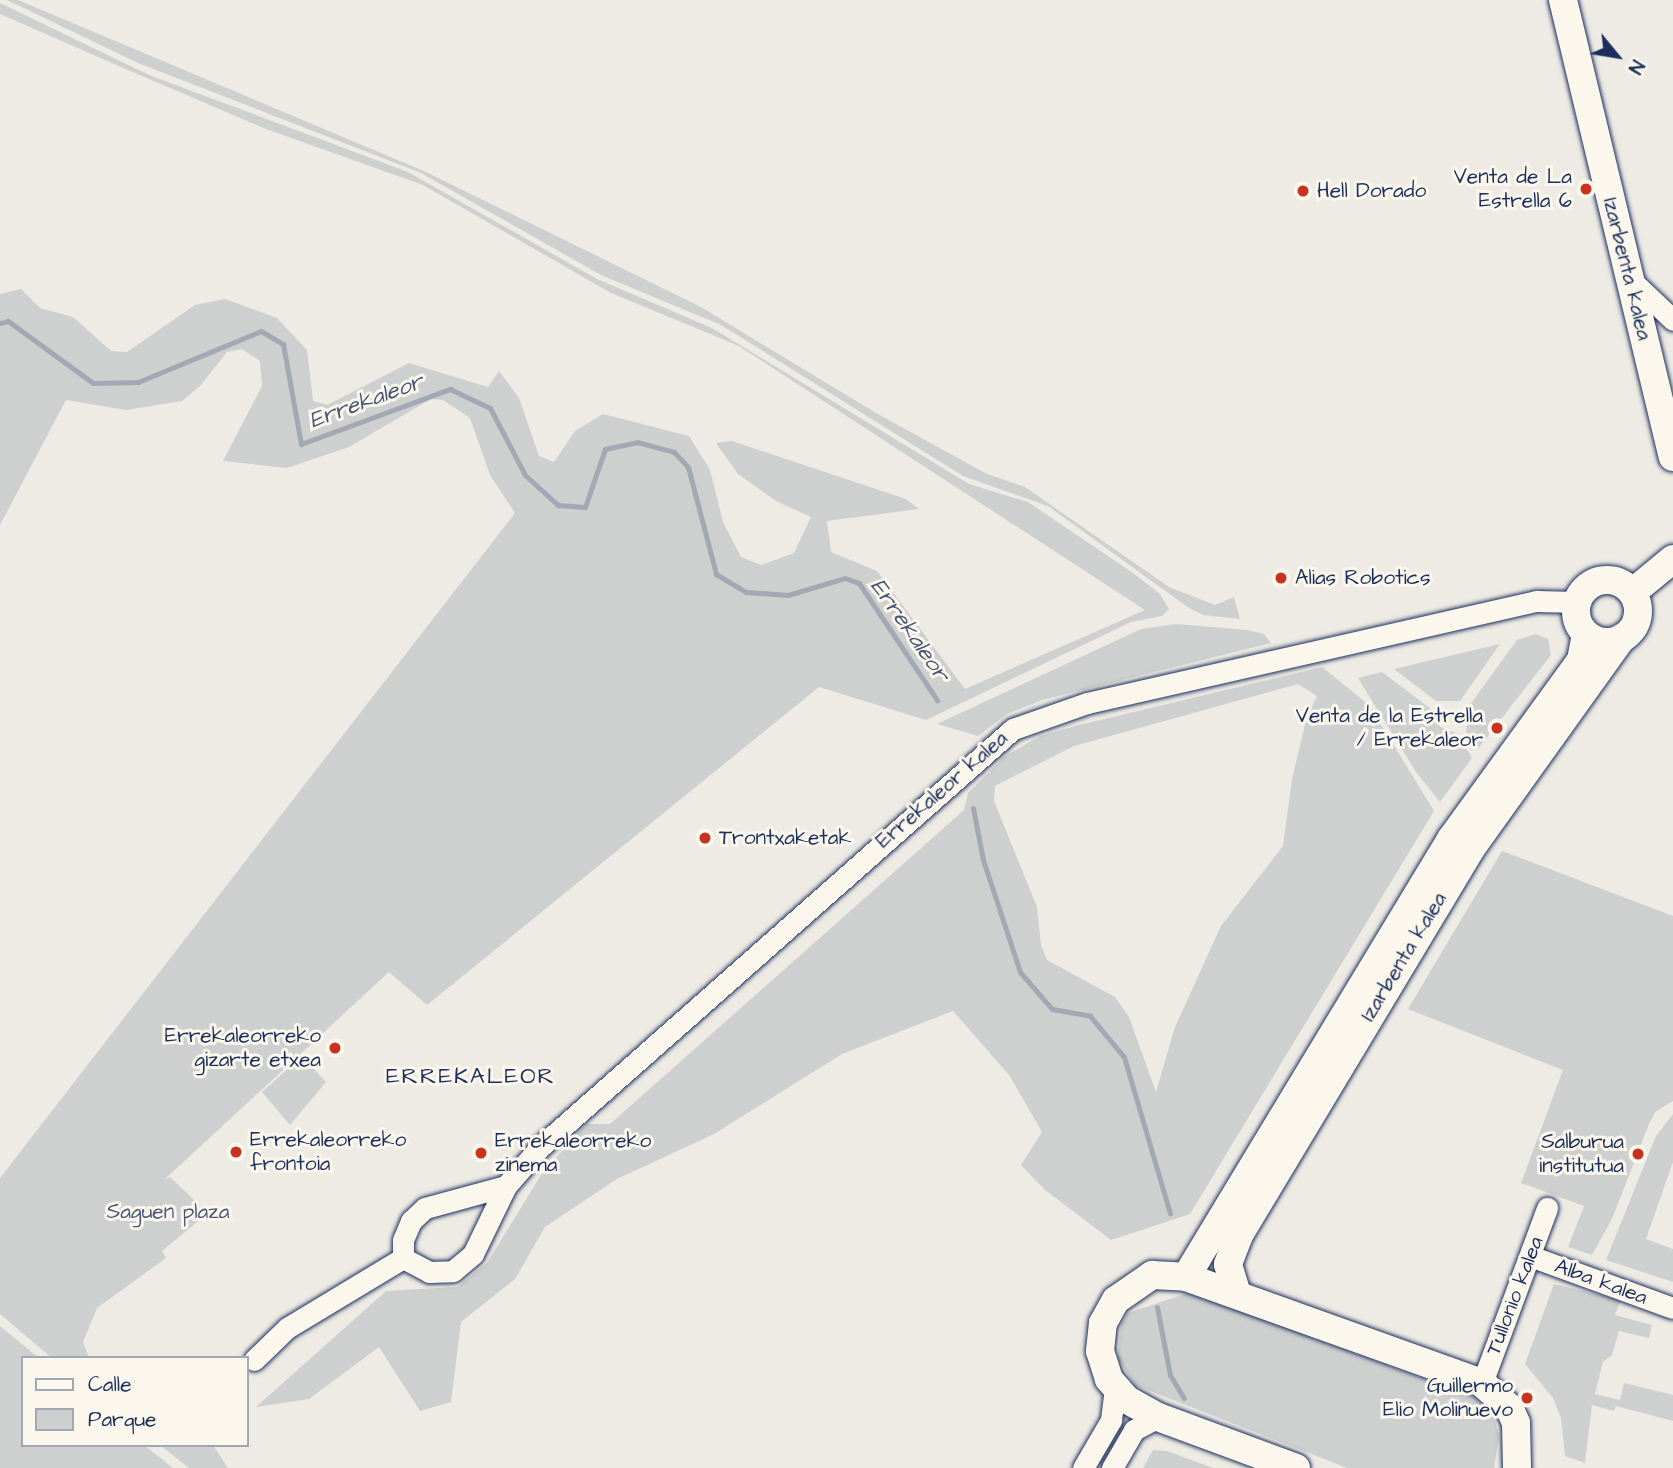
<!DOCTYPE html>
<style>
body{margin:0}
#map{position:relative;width:1673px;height:1468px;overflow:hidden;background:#eeebe4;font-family:"Architects Daughter",sans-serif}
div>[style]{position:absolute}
.green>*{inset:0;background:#cecfcf}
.stream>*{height:5px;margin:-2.5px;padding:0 2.5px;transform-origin:2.5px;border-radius:2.5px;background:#a3a8b4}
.roads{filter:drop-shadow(0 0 2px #1b2f5e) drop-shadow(0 0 2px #1b2f5e)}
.minor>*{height:21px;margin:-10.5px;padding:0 10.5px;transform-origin:10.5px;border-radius:10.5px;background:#fbf7ec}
.major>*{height:28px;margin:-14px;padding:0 14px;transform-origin:14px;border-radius:14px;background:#fbf7ec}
.major>.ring{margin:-14px;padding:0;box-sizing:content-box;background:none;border:28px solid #fbf7ec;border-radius:50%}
.dots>*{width:19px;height:19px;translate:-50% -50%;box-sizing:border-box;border:4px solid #fbf7ec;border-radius:50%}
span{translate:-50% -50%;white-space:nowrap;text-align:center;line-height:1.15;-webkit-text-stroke:6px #fbf7ec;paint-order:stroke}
.poi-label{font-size:21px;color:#1b2f5e}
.right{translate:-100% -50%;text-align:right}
.left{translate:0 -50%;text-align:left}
.street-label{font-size:21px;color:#1b2f5e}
.park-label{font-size:21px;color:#48577a}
.water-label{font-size:23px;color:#445378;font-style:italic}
.neighbourhood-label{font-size:23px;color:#1b2f5e;letter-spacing:2px}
.legend{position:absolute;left:21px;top:1356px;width:228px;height:91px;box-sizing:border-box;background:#fbf7ec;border:2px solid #a1a7b3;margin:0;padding:9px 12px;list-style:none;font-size:21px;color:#1b2f5e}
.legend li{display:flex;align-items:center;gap:14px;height:35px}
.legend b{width:35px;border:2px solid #a1a7b3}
.north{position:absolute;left:1582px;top:21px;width:70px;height:70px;-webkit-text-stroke:5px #fbf7ec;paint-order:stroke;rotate:120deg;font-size:19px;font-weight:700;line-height:28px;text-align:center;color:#1b2f5e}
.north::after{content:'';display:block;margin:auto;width:24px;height:32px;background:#1b2f5e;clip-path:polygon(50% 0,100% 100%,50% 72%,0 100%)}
</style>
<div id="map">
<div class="green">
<i style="clip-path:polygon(7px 0,18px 0,426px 172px,701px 307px,876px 413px,987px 474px,1025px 487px,1169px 587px,1215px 605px,1234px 597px,1240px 619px,1203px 615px,1189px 608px,1048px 506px,963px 476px,721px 325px,601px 275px,421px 173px,138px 63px)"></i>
<i style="clip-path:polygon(0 3px,149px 75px,408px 172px,597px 279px,712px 328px,969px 484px,1028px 502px,1133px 573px,1160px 594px,1169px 609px,1162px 616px,1131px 622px,926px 720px,819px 687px,427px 1005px,389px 972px,164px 1180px,170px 1177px,208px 1213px,162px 1251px,166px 1258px,97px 1308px,83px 1342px,89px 1358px,52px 1358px,0 1314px,0 1178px,515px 513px,490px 475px,470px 418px,443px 400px,431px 399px,349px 447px,287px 468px,223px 461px,262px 386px,260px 361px,242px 349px,227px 352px,200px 386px,182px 401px,126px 410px,66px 400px,0 525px,0 294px,21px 289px,40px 308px,73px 317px,111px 351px,127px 352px,195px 305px,225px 299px,277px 318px,307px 350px,313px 401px,327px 405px,409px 363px,488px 387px,499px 371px,519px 398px,539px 456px,554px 462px,575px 431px,603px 414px,689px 436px,710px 470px,723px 522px,741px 557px,761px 565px,794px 553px,811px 517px,776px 501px,738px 474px,716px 443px,732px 441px,906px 499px,919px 509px,827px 521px,831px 552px,877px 571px,965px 689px,1145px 610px,739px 346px,611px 293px,423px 185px,266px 129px,128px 70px,0 14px)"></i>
<i style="clip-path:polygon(1176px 624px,1247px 630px,1264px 634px,1271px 643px,1042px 700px,1007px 714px,978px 736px,937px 724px,1141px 629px)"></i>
<i style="clip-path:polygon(1536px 634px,1548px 639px,1551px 655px,1477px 750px,1466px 732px,1469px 706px,1517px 640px)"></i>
<i style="clip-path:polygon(1500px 644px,1460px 701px,1436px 701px,1394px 669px)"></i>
<i style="clip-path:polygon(evenodd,1322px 667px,1369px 705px,1434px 811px,1190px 1214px,1111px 1240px,1044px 1189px,1021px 1165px,1042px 1132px,1009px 1075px,953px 1011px,842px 1054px,714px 1134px,617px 1179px,545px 1227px,515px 1279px,461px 1322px,451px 1402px,420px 1411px,379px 1347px,309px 1399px,256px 1407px,386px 1291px,457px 1287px,487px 1263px,541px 1175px,586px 1124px,610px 1124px,964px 810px,968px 793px,1004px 757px,1040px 736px,1079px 725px,1322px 667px,1298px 684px,1317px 696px,1306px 720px,1292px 779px,1283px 846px,1221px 926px,1175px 1027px,1156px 1092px,1129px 1017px,1115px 997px,1047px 960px,1041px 945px,1037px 907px,994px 801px,995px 786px,1074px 746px,1298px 684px)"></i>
<i style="clip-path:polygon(1382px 672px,1431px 709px,1440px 727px,1458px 734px,1472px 758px,1440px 802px,1416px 772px,1358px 678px)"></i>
<i style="clip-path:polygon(1502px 851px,1673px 916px,1673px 1101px,1655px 1112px,1649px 1124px,1612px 1219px,1592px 1255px,1568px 1247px,1584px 1206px,1521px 1183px,1563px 1070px,1408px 1009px)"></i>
<i style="clip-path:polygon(302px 1056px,326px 1082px,290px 1125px,262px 1092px)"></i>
<i style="clip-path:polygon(1673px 1114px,1673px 1162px,1646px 1239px,1673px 1249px,1673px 1282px,1606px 1260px,1656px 1136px)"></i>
<i style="clip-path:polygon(1554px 1284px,1621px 1300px,1615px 1315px,1652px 1325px,1649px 1338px,1619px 1331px,1612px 1355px,1603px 1362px,1595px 1394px,1620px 1400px,1624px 1383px,1673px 1395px,1673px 1421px,1616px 1406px,1614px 1411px,1592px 1405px,1585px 1463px,1565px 1456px,1561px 1418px,1553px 1398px,1525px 1364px)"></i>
<i style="clip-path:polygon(1191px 1292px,1475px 1398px,1495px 1421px,1499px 1436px,1494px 1468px,1347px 1468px,1135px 1385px,1118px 1359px,1121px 1324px,1128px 1313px)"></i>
<i style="clip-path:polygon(0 1326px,39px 1358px,23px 1358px,23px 1445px,144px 1445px,173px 1468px,0 1468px)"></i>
<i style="clip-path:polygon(160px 1445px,213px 1445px,228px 1468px,189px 1468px)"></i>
<i style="clip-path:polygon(1153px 1450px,1167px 1451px,1213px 1468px,1143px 1468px)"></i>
</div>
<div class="stream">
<i style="left:0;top:323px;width:8px;rotate:-14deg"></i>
<i style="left:8px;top:321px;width:105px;rotate:36.1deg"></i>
<i style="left:93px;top:383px;width:45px;rotate:-1.3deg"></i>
<i style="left:138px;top:382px;width:133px;rotate:-22.5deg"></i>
<i style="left:261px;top:331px;width:26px;rotate:31deg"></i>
<i style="left:283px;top:344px;width:102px;rotate:79.8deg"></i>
<i style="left:301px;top:444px;width:159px;rotate:-20.3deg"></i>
<i style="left:450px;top:389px;width:44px;rotate:25.4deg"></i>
<i style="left:490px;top:408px;width:76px;rotate:62.4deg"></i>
<i style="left:525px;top:475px;width:45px;rotate:42.3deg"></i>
<i style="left:558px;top:505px;width:27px;rotate:4deg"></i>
<i style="left:585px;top:507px;width:61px;rotate:-71deg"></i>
<i style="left:605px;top:449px;width:33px;rotate:-12deg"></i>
<i style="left:637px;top:442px;width:38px;rotate:15deg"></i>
<i style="left:674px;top:452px;width:21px;rotate:47deg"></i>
<i style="left:688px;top:467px;width:111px;rotate:75.3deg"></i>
<i style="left:716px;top:574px;width:35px;rotate:31deg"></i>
<i style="left:746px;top:592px;width:42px;rotate:4.1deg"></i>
<i style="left:788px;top:595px;width:59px;rotate:-16.6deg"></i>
<i style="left:845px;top:578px;width:15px;rotate:20deg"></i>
<i style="left:859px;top:583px;width:141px;rotate:56.3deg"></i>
<i style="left:973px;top:808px;width:53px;rotate:79.1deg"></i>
<i style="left:983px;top:860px;width:118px;rotate:71.7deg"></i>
<i style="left:1020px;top:972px;width:49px;rotate:49.1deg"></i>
<i style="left:1052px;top:1009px;width:39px;rotate:10deg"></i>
<i style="left:1090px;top:1016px;width:53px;rotate:50.3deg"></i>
<i style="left:1124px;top:1057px;width:163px;rotate:73.6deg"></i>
<i style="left:1157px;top:1307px;width:69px;rotate:79.2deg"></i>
<i style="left:1170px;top:1375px;width:27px;rotate:59deg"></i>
</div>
<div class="roads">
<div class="minor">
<i style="left:1630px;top:279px;width:59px;rotate:43.6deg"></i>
<i style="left:1530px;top:1256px;width:152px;rotate:20deg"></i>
<i style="left:403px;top:1258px;width:30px;rotate:28deg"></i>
<i style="left:429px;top:1272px;width:24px;rotate:-2deg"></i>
<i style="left:453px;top:1271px;width:26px;rotate:-40deg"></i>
<i style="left:473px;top:1254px;width:76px;rotate:-64.1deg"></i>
<i style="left:506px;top:1186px;width:52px;rotate:-48.9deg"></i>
<i style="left:540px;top:1147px;width:631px;rotate:-41.47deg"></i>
<i style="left:1013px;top:729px;width:78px;rotate:-19.4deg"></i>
<i style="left:1087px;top:703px;width:461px;rotate:-12.8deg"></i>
<i style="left:1537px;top:601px;width:40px;rotate:1.4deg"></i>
<i style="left:403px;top:1258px;width:18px;rotate:-90deg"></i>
<i style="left:403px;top:1240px;width:21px;rotate:-67deg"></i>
<i style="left:411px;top:1221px;width:19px;rotate:-43deg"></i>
<i style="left:425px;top:1208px;width:84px;rotate:-15.2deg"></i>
<i style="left:254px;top:1360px;width:46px;rotate:-44.1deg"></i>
<i style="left:287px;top:1328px;width:135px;rotate:-31.1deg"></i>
<i style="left:1482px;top:1383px;width:187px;rotate:-69.6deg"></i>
<i style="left:1083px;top:1468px;width:56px;rotate:-59.7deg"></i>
<i style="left:1111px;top:1420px;width:31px;rotate:-83deg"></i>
<i style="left:1112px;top:1468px;width:44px;rotate:-59.9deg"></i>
<i style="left:1134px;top:1430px;width:27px;rotate:-28deg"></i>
</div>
<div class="major">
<i style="left:1563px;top:0;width:470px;rotate:76.5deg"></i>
<i class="ring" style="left:1576px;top:580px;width:34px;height:34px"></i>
<i style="left:1633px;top:592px;width:52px;rotate:-39.5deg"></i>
<i style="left:1186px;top:1277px;width:512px;rotate:-58.83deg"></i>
<i style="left:1451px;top:839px;width:221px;rotate:-54deg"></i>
<i style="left:1581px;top:660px;width:26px;rotate:-79deg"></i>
<i style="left:1237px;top:1294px;width:31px;rotate:-107deg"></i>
<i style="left:1228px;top:1264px;width:31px;rotate:-69deg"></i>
<i style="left:1239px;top:1235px;width:449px;rotate:-59deg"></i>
<i style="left:1470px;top:850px;width:261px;rotate:-54.4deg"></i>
<i style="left:1296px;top:1468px;width:147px;rotate:-159.7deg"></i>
<i style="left:1158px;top:1417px;width:35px;rotate:-151deg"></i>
<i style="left:1127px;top:1400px;width:28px;rotate:-131deg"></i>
<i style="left:1109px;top:1379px;width:29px;rotate:-108deg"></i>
<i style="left:1100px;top:1351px;width:28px;rotate:-84deg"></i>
<i style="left:1103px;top:1323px;width:26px;rotate:-61deg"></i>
<i style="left:1116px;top:1300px;width:44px;rotate:-34.8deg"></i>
<i style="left:1152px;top:1275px;width:34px;rotate:3deg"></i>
<i style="left:1186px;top:1277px;width:314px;rotate:19.7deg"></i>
<i style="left:1482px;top:1383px;width:36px;rotate:42deg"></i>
<i style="left:1509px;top:1407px;width:17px;rotate:66deg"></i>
<i style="left:1516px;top:1423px;width:45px;rotate:88.7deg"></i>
</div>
</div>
<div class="dots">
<i style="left:1586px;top:189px;background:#c8321e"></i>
<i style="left:1303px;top:191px;background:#c8321e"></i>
<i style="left:1281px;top:578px;background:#c8321e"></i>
<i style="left:1497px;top:728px;background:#c8321e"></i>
<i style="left:705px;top:838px;background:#c8321e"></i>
<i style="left:335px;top:1048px;background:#c8321e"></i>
<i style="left:236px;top:1152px;background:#c8321e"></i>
<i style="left:481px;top:1153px;background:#c8321e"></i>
<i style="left:1638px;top:1154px;background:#c8321e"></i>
<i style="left:1527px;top:1398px;background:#c8321e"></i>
</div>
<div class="poi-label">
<span class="right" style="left:1572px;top:189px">Venta de La<br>Estrella 6</span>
<span class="left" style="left:1317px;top:191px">Hell Dorado</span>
<span class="left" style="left:1295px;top:578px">Alias Robotics</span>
<span class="right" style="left:1483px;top:728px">Venta de la Estrella<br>/ Errekaleor</span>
<span class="left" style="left:719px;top:838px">Trontxaketak</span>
<span class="right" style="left:321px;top:1048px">Errekaleorreko<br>gizarte etxea</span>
<span class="left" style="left:250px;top:1152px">Errekaleorreko<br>frontoia</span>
<span class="left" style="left:495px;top:1153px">Errekaleorreko<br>zinema</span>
<span class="right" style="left:1624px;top:1154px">Salburua<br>institutua</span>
<span class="right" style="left:1513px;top:1398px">Guillermo<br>Elio Molinuevo</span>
</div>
<div class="street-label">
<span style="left:1627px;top:269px;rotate:76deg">Izarbenta kalea</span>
<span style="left:942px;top:790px;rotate:-41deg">Errekaleor kalea</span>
<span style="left:1404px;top:957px;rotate:-59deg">Izarbenta kalea</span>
<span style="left:1601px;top:1282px;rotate:20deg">Alba kalea</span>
<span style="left:1515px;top:1296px;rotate:-69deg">Tullonio kalea</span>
</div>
<div class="park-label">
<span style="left:168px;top:1212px">Saguen plaza</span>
</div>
<div class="water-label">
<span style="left:366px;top:401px;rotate:-20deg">Errekaleor</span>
<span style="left:910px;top:630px;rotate:55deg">Errekaleor</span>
</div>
<div class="neighbourhood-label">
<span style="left:471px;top:1076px">ERREKALEOR</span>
</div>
<ul class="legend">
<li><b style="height:9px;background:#fbf7ec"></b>Calle</li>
<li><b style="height:19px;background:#cecfcf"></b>Parque</li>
</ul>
<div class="north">N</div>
</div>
